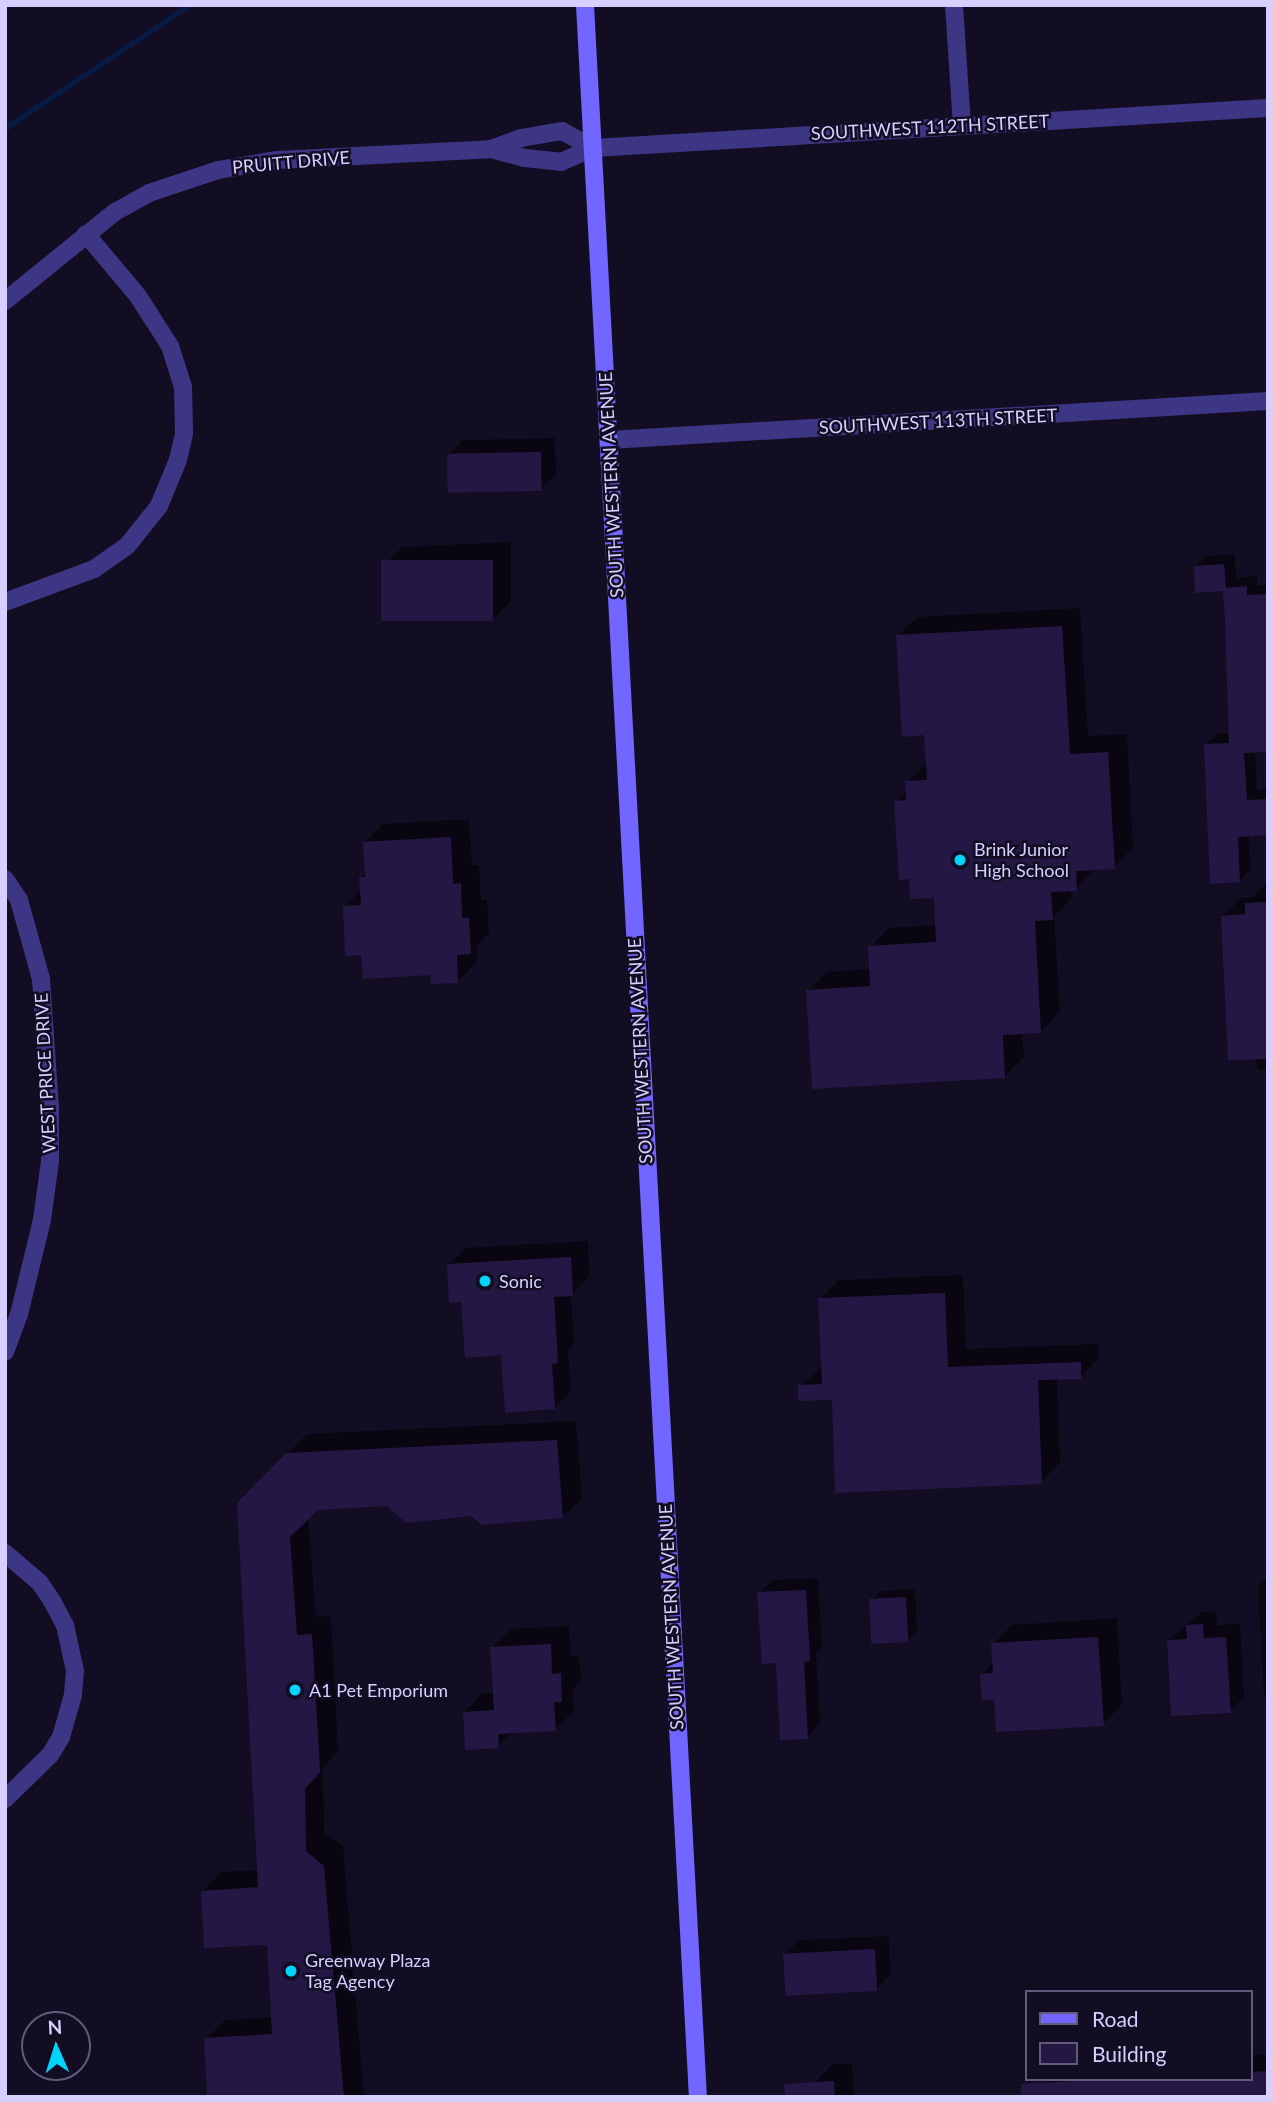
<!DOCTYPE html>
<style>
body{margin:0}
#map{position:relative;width:1273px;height:2102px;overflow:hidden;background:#120d23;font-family:Lato,sans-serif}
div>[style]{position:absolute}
.shadow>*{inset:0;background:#0007}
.stream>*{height:6px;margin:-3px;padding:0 3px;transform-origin:3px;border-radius:3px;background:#081a41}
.building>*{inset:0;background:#231844;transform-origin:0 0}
.minor>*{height:18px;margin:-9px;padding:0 9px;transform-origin:9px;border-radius:9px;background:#3d3684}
.secondary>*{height:18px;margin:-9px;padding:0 9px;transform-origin:9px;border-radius:9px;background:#7166ff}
.dots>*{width:19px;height:19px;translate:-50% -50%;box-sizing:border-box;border:4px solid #120d23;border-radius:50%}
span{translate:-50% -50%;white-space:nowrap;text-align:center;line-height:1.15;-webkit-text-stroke:5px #120d23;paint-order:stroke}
.street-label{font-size:18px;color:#d6cfff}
.poi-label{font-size:18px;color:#d6cfff}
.left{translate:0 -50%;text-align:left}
.frame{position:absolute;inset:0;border:7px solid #d6cfff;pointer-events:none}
.legend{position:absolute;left:1025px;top:1990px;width:228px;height:91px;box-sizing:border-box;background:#120d23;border:2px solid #605b7b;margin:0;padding:9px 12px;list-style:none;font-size:21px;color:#d6cfff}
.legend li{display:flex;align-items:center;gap:14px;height:35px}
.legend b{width:35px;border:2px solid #605b7b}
.north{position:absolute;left:21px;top:2011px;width:70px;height:70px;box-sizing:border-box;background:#120d23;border:2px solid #605b7b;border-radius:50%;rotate:357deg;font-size:19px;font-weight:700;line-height:28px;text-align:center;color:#d6cfff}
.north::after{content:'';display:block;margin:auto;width:24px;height:32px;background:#00d4fa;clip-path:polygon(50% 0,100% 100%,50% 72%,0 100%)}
</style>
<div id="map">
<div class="shadow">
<i style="clip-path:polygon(555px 438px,556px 475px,541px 489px,449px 454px,463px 440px)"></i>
<i style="clip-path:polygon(511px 542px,511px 601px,492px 620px,383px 566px,402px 547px)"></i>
<i style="clip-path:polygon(1235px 554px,1236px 578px,1257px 576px,1257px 585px,1268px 585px,1268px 750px,1255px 751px,1257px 790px,1268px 789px,1268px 833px,1249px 834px,1250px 870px,1240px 881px,1206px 745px,1216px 734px,1230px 734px,1225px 589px,1195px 567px,1206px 556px)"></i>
<i style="clip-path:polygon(1080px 608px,1088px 736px,1127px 734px,1133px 848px,1114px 867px,1095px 869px,1076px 889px,1071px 890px,1071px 899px,1054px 916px,1060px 1012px,1041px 1031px,1022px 1032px,1024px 1057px,1005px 1076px,808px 991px,827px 972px,871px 969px,870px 947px,889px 928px,937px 925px,935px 896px,910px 877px,896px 801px,907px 791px,906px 782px,928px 763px,926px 734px,898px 636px,917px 617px)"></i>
<i style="clip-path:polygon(469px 819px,472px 865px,479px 865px,481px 900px,487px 900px,489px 933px,476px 947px,477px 962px,458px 981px,363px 953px,344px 907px,361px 890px,361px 878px,366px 872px,364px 843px,383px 824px)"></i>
<i style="clip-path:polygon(1265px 885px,1268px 885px,1268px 1070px,1258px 1070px,1223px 916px,1241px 898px,1253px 897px)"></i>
<i style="clip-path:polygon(588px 1241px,589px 1277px,571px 1294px,574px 1344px,568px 1351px,571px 1391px,554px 1408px,503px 1353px,463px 1300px,449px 1265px,465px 1248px)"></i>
<i style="clip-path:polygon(963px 1275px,966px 1349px,1099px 1344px,1099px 1358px,1080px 1377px,1057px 1378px,1060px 1463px,1041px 1482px,800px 1386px,823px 1366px,820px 1299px,839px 1280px)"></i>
<i style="clip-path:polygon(576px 1421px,582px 1498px,563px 1517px,471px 1514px,388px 1504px,317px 1508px,308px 1517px,316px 1617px,331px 1616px,338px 1751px,323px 1768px,324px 1832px,343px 1846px,364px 2097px,209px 2097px,206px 2039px,225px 2020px,273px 2017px,268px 1943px,203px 1891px,222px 1872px,258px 1870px,239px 1503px,307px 1434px)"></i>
<i style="clip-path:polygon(1268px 1576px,1268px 1697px,1264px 1697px,1258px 1586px)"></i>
<i style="clip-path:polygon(818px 1578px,822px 1647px,816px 1653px,820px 1724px,807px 1737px,778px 1662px,759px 1593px,772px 1580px)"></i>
<i style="clip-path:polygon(915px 1589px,917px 1631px,908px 1641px,871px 1600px,880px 1591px)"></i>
<i style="clip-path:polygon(1216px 1611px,1217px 1625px,1240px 1624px,1244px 1697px,1230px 1711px,1169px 1640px,1202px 1612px)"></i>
<i style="clip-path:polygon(1117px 1618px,1122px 1705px,1103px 1724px,996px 1698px,982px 1675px,994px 1662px,993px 1644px,1012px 1625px)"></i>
<i style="clip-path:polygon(569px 1626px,571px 1656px,579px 1655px,581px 1681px,573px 1689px,574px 1711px,555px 1730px,513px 1732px,498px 1746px,464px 1712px,483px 1693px,494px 1693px,492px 1648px,511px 1629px)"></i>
<i style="clip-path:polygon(889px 1936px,890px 1975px,876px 1989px,785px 1954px,799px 1940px)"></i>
<i style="clip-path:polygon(1268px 2054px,1268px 2097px,1045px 2084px,1049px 2079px,1250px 2079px,1250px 2055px)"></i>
<i style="clip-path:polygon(852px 2063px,854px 2097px,815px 2097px,814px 2083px,833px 2064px)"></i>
</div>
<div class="stream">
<i style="left:5px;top:129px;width:223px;rotate:-33.8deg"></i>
</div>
<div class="building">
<i style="left:541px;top:452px;width:39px;height:94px;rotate:89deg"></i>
<i style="left:493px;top:560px;width:61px;height:112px;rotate:90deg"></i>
<i style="clip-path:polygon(1224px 564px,1226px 588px,1247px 586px,1247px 595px,1268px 594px,1268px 752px,1244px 753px,1247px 800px,1268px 799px,1268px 835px,1238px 837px,1240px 882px,1210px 884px,1204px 744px,1229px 743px,1225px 621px,1223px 591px,1195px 593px,1194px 566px)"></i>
<i style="clip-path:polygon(1062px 626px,1070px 754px,1108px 752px,1115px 869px,1076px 871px,1077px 891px,1051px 892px,1053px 920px,1035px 921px,1041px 1033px,1003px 1035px,1005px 1078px,812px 1089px,806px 990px,870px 986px,868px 946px,936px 942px,934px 898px,910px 899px,909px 879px,899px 880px,894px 801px,906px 800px,905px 781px,927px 780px,924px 735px,902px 737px,896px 635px)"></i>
<i style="clip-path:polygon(451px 837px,453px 884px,461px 883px,462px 918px,469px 918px,471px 954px,457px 955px,458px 983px,431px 984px,430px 975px,363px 979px,361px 955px,345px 956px,343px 906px,361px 905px,359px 877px,365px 877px,363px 842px)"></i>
<i style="clip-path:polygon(1268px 902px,1268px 1059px,1228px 1060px,1221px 916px,1245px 914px,1245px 903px)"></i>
<i style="clip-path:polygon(571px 1257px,573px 1296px,554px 1297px,558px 1363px,552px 1364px,555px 1409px,505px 1413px,501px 1355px,465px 1358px,461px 1302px,449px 1303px,447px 1264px)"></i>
<i style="clip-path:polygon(945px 1293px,948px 1367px,1081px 1362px,1081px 1379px,1038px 1380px,1042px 1484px,835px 1493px,832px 1400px,798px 1401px,798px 1385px,822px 1384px,818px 1298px)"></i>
<i style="clip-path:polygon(557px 1440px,563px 1518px,482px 1525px,471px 1516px,406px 1523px,387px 1506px,318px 1510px,290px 1537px,297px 1635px,312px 1634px,320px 1772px,305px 1789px,306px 1851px,324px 1866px,344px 2097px,207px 2097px,204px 2038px,272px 2034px,267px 1945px,204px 1948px,201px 1891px,258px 1887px,237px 1503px,286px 1453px)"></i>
<i style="clip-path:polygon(806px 1590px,810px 1661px,804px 1662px,808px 1739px,780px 1740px,776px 1663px,762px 1664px,757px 1592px)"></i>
<i style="left:906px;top:1597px;width:45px;height:37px;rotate:87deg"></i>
<i style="clip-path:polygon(1203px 1624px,1204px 1638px,1226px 1637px,1231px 1713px,1171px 1716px,1167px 1640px,1187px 1639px,1186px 1625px)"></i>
<i style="clip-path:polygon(1098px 1637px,1104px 1726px,996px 1732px,994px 1700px,982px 1700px,980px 1674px,993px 1673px,991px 1643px)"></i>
<i style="clip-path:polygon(551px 1644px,552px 1674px,561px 1673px,562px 1702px,554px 1702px,556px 1731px,498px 1734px,499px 1748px,465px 1750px,463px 1712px,494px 1710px,490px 1647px)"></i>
<i style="left:875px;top:1949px;width:42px;height:92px;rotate:87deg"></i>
<i style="clip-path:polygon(1268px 2071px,1268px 2097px,1021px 2097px,1021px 2084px,1111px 2079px,1250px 2079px,1250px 2072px)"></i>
<i style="clip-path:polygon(834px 2081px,835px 2097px,785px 2097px,784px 2084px)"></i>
</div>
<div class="minor">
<i style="left:954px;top:5px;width:121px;rotate:86.2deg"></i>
<i style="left:491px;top:149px;width:35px;rotate:15deg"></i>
<i style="left:525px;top:158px;width:36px;rotate:6deg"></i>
<i style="left:561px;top:162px;width:35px;rotate:-24deg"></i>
<i style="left:593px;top:148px;width:676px;rotate:-3.39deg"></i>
<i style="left:5px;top:301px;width:141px;rotate:-39deg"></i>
<i style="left:115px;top:212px;width:39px;rotate:-29deg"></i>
<i style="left:149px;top:193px;width:73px;rotate:-18.4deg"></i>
<i style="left:218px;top:170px;width:60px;rotate:-9.6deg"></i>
<i style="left:277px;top:160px;width:214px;rotate:-2.9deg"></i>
<i style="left:491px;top:149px;width:32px;rotate:-20deg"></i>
<i style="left:521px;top:138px;width:42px;rotate:-9.7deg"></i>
<i style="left:562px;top:131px;width:35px;rotate:29deg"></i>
<i style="left:609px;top:440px;width:660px;rotate:-3.39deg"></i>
<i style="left:5px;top:602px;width:95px;rotate:-20.3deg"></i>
<i style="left:94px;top:569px;width:40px;rotate:-34.9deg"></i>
<i style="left:127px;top:546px;width:51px;rotate:-51.3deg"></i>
<i style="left:159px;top:506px;width:50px;rotate:-67.6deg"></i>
<i style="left:178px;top:460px;width:28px;rotate:-77deg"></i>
<i style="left:184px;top:433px;width:46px;rotate:-91.2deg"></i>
<i style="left:183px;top:387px;width:43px;rotate:-107.6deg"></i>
<i style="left:170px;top:346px;width:59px;rotate:-122.6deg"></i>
<i style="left:138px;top:296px;width:81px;rotate:-130deg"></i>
<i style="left:5px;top:879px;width:25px;rotate:56deg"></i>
<i style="left:19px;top:900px;width:82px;rotate:74.4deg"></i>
<i style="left:41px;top:979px;width:130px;rotate:86deg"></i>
<i style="left:50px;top:1109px;width:52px;rotate:90deg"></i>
<i style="left:50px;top:1161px;width:60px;rotate:97.7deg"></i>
<i style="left:42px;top:1220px;width:97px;rotate:103.7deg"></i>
<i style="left:19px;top:1314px;width:40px;rotate:110.2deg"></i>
<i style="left:5px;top:1553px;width:46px;rotate:40.6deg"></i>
<i style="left:40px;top:1583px;width:22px;rotate:56deg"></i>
<i style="left:52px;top:1601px;width:27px;rotate:62deg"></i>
<i style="left:65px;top:1625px;width:47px;rotate:77.7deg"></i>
<i style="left:75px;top:1671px;width:24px;rotate:95deg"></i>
<i style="left:73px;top:1695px;width:44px;rotate:105.9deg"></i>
<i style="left:61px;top:1737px;width:21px;rotate:121deg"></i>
<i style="left:50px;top:1755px;width:63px;rotate:135.6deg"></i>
</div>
<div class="secondary">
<i style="left:585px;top:5px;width:2095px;rotate:86.91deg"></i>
</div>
<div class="dots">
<i style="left:960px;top:860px;background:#00d4fa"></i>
<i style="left:485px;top:1281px;background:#00d4fa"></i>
<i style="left:295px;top:1690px;background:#00d4fa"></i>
<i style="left:291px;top:1971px;background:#00d4fa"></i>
</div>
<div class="street-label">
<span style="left:930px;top:127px;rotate:-3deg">SOUTHWEST 112TH STREET</span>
<span style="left:291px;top:162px;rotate:-5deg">PRUITT DRIVE</span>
<span style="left:938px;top:421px;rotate:-3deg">SOUTHWEST 113TH STREET</span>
<span style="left:611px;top:485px;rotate:-93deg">SOUTH WESTERN AVENUE</span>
<span style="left:640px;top:1051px;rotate:-93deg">SOUTH WESTERN AVENUE</span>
<span style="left:45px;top:1073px;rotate:-93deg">WEST PRICE DRIVE</span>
<span style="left:671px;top:1617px;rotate:-93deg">SOUTH WESTERN AVENUE</span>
</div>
<div class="poi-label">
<span class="left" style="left:974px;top:860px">Brink Junior<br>High School</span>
<span class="left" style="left:499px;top:1281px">Sonic</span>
<span class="left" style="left:309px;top:1690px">A1 Pet Emporium</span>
<span class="left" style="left:305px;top:1971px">Greenway Plaza<br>Tag Agency</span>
</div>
<div class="frame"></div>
<ul class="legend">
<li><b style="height:9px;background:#7166ff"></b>Road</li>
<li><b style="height:19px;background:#231844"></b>Building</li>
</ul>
<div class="north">N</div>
</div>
